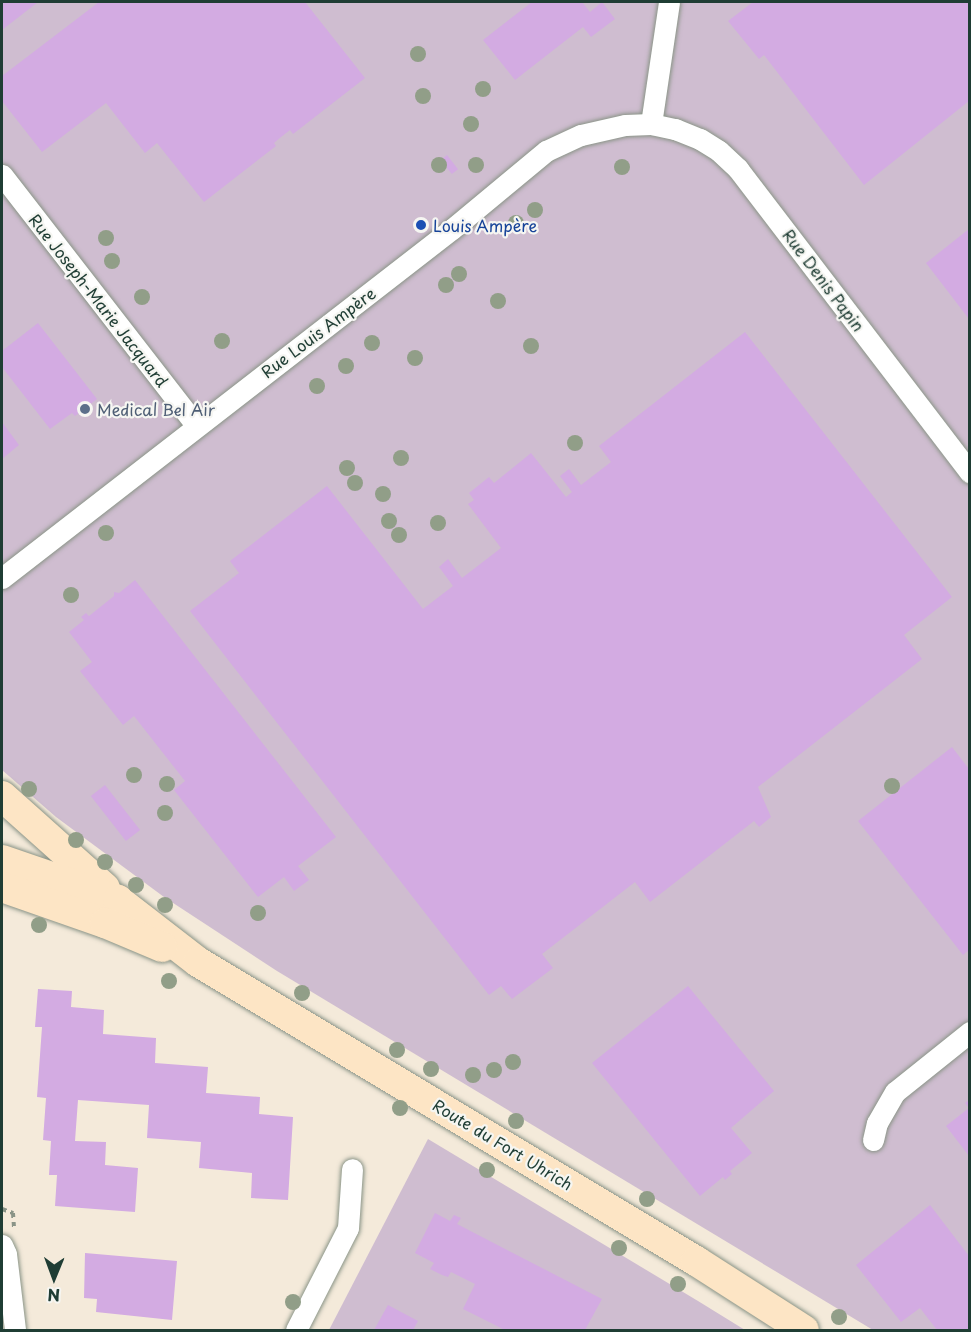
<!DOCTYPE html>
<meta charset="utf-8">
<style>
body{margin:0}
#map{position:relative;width:971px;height:1332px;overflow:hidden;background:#f4eada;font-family:"Playpen Sans",sans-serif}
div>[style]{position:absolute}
.industrial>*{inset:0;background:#cfbdd0}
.building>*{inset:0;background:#d3abe2;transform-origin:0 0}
.path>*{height:4px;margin-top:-2px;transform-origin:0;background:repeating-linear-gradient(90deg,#8a9487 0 4.5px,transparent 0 9px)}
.roads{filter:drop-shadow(0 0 2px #8a9487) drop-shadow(0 0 2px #8a9487)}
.street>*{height:21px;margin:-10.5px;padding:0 10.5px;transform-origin:10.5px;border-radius:10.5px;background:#fff}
.secondary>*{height:30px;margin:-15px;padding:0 15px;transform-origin:15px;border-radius:15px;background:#fde5c5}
.trees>*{width:16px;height:16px;margin:-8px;border-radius:50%;background:#919e88}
.dots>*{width:16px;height:16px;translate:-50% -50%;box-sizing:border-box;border:3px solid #f6f6f2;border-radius:50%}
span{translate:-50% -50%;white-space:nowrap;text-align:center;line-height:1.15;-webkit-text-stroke:4.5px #f6f6f2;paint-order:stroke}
.transit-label{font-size:16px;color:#164399}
.left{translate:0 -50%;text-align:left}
.street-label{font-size:16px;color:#1f3d34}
.service-label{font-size:16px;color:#4e5e75}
.frame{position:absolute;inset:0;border:3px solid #1f3d34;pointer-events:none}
.north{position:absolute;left:24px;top:1248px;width:60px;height:60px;-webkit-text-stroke:4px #f6f6f2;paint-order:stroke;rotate:181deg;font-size:16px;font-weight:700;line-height:24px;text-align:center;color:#1f3d34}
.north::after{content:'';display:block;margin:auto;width:21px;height:27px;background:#1f3d34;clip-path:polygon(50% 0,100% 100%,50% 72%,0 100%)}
</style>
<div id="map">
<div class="industrial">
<i style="clip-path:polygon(2px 2px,969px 2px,969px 1330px,873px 1330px,277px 971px,164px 897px,56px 817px,2px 770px)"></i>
<i style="clip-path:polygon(428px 1139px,698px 1301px,745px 1330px,329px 1330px)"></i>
</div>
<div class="building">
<i style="clip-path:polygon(2px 2px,38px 2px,2px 30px)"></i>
<i style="clip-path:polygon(99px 2px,305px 2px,365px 78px,293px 134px,290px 130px,281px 137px,274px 143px,276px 146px,204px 202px,157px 143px,145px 153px,106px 103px,42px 152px,2px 101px,2px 76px)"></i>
<i style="clip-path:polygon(532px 2px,582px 2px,590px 12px,602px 2px,615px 19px,591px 37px,583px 27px,515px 80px,483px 40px)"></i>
<i style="clip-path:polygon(753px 2px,969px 2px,969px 101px,864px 185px,764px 55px,759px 59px,728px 21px)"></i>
<i style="left:447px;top:155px;width:18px;height:8px;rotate:52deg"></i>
<i style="clip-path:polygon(969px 229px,969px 319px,926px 263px)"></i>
<i style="clip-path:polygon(38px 323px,97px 399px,75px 416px,72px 413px,50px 429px,2px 367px,2px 351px)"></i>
<i style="clip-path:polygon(745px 332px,952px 597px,904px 635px,922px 659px,758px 787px,771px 817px,759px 827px,754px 821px,650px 902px,635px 882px,542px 954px,553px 968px,512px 999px,501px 986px,489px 995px,190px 611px,239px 573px,230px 561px,327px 486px,423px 609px,453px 586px,439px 567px,448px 559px,462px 578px,501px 548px,468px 504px,474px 500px,469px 493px,489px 477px,494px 483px,531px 453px,566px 497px,572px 492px,560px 476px,569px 469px,581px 485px,611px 462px,599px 446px)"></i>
<i style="clip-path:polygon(2px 422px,19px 445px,2px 459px)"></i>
<i style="clip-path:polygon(135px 580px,336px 837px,298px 866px,309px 880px,294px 891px,284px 877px,258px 897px,174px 790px,185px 781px,134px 716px,123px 725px,80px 671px,92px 662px,69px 632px,84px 620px,81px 617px,86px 613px,89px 616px,114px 596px,114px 592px,119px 593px)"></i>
<i style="clip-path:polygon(952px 747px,969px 769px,969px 950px,963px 955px,858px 821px)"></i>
<i style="left:105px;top:785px;width:57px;height:18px;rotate:52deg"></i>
<i style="clip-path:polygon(688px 986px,774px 1091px,731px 1128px,752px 1153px,730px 1171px,732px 1174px,725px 1180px,723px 1177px,700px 1196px,592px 1063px)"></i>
<i style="clip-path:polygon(38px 989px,72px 991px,71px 1007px,104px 1010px,103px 1034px,156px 1038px,155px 1063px,208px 1067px,206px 1093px,260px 1097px,259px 1114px,293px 1117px,288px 1200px,251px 1198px,252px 1173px,199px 1168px,201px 1142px,147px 1138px,149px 1105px,78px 1100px,75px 1141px,106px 1142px,105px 1165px,138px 1168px,135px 1212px,55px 1206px,57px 1175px,49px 1175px,51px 1141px,43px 1140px,46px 1098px,37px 1097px,42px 1027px,35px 1027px)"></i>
<i style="clip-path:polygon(969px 1100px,969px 1156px,946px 1126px,969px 1108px,965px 1103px)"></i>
<i style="clip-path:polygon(930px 1205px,969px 1256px,969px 1330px,937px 1330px,920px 1308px,901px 1322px,856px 1265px)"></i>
<i style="clip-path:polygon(435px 1213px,450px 1221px,454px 1215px,461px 1218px,457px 1224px,602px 1299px,585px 1330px,505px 1330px,463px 1309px,475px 1284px,451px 1272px,448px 1277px,442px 1275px,430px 1269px,434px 1263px,415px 1253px)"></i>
<i style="clip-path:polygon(85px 1253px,177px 1261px,172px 1320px,96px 1312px,97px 1299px,84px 1298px)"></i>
<i style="clip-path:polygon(388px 1305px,418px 1321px,413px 1330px,374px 1330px)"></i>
</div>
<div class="path">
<i style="left:2px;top:1209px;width:12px;rotate:20deg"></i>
<i style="left:13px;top:1213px;width:14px;rotate:86deg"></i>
</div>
<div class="roads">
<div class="street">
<i style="left:651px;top:124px;width:123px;rotate:-81.6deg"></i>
<i style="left:2px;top:175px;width:316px;rotate:52.2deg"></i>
<i style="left:2px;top:578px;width:569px;rotate:-37.8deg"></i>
<i style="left:452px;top:229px;width:122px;rotate:-39.7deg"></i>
<i style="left:546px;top:151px;width:38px;rotate:-25deg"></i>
<i style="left:581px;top:135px;width:45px;rotate:-12.8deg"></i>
<i style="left:625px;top:125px;width:26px;rotate:-2deg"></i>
<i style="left:651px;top:124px;width:25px;rotate:12deg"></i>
<i style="left:675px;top:129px;width:27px;rotate:22deg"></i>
<i style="left:700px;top:139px;width:22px;rotate:32deg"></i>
<i style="left:719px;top:151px;width:26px;rotate:43deg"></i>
<i style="left:738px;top:169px;width:382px;rotate:52.6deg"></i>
<i style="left:873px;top:1140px;width:17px;rotate:-77deg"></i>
<i style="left:877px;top:1123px;width:36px;rotate:-60deg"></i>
<i style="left:895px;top:1092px;width:96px;rotate:-38.7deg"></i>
<i style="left:2px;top:1245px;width:10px;rotate:66deg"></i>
<i style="left:6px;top:1254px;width:77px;rotate:83.2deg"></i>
<i style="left:296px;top:1330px;width:114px;rotate:-63deg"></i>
<i style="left:348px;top:1228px;width:59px;rotate:-86.1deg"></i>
</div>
<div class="secondary">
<i style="left:2px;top:796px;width:138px;rotate:41.8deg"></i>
<i style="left:2px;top:860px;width:123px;rotate:19deg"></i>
<i style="left:118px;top:900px;width:101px;rotate:37.8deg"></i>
<i style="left:198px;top:962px;width:581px;rotate:30.98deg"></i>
<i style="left:696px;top:1261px;width:128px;rotate:32.6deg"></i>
<i style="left:2px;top:887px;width:109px;rotate:19.3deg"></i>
<i style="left:105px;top:923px;width:62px;rotate:22.8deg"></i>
</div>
</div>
<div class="trees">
<i style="left:418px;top:54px"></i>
<i style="left:483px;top:89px"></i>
<i style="left:423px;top:96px"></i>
<i style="left:471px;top:124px"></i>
<i style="left:439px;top:165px"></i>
<i style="left:476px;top:165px"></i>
<i style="left:622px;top:167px"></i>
<i style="left:535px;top:210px"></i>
<i style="left:516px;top:223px"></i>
<i style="left:106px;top:238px"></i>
<i style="left:112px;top:261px"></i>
<i style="left:459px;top:274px"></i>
<i style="left:446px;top:285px"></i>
<i style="left:142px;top:297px"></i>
<i style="left:498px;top:301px"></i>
<i style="left:222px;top:341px"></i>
<i style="left:372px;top:343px"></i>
<i style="left:531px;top:346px"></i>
<i style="left:415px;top:358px"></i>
<i style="left:346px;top:366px"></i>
<i style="left:317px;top:386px"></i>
<i style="left:575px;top:443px"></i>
<i style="left:401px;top:458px"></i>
<i style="left:347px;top:468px"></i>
<i style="left:355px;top:483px"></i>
<i style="left:383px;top:494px"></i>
<i style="left:389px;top:521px"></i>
<i style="left:438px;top:523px"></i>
<i style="left:106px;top:533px"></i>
<i style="left:399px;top:535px"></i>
<i style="left:71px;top:595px"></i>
<i style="left:134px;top:775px"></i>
<i style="left:167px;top:784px"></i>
<i style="left:892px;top:786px"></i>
<i style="left:29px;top:789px"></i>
<i style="left:165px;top:813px"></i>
<i style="left:76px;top:840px"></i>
<i style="left:105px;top:862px"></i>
<i style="left:136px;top:885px"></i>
<i style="left:165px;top:905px"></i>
<i style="left:258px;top:913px"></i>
<i style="left:39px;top:925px"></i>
<i style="left:169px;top:981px"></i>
<i style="left:302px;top:993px"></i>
<i style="left:397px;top:1050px"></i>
<i style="left:513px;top:1062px"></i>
<i style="left:431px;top:1069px"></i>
<i style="left:494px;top:1070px"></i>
<i style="left:473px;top:1075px"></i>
<i style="left:400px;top:1108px"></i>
<i style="left:516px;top:1121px"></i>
<i style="left:487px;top:1170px"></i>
<i style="left:647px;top:1199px"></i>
<i style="left:619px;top:1248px"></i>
<i style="left:678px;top:1284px"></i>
<i style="left:293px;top:1302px"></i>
<i style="left:839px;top:1317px"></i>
</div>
<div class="dots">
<i style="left:421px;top:225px;background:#1a4fb4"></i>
<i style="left:85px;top:409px;background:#5c6f8a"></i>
</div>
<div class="transit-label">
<span class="left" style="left:433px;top:225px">Louis Ampère</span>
</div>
<div class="street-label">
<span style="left:824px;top:280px;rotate:53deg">Rue Denis Papin</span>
<span style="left:99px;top:300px;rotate:52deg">Rue Joseph-Marie Jacquard</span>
<span style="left:318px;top:332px;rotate:-37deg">Rue Louis Ampère</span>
<span style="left:503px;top:1144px;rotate:31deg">Route du Fort Uhrich</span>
</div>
<div class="service-label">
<span class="left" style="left:97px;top:409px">Medical Bel Air</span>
</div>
<div class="frame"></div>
<div class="north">N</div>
</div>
